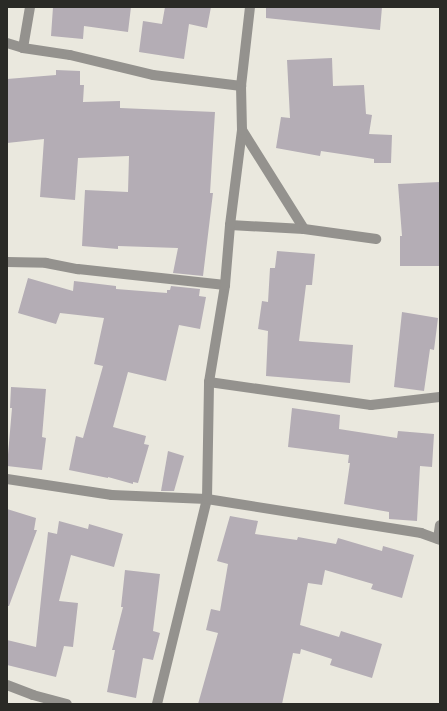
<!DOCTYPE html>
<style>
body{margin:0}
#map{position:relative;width:447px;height:711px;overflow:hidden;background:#eae8de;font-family:"Fira Sans",sans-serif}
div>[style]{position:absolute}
.building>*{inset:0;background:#b4adb5}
.minor>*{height:10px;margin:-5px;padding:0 5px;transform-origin:5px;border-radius:5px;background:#94928e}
span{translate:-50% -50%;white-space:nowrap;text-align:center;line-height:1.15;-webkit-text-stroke:3px #f8f6eb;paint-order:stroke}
.frame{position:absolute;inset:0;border:8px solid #2a2a26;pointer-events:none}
</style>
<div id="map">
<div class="building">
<i style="clip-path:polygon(53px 7px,131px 7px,128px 32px,84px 26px,83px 39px,51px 36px)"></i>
<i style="clip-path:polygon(165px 7px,211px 7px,207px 28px,189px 24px,184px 59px,139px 52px,143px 21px,162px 24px)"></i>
<i style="clip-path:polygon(266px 7px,382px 7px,380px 30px,266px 18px)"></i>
<i style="clip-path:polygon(332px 58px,333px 86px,364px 85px,366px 114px,372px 115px,369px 134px,392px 135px,391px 163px,374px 163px,374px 159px,321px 151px,320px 156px,276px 148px,281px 117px,290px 118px,287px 60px)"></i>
<i style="clip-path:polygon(56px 70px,80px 71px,80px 85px,84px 85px,83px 102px,120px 101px,120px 108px,215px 112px,210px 193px,213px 193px,203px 276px,173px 273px,178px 248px,118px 246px,118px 249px,82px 246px,85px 190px,128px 192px,129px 156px,78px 158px,75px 200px,40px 197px,44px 139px,7px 143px,7px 79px,56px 75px)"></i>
<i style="clip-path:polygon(440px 182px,440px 266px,400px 266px,400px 236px,402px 236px,398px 184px)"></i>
<i style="clip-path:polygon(277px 251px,315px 254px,312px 285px,306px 285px,299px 341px,353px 345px,350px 383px,266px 376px,268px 331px,258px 329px,262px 301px,268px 302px,270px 268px,275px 268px)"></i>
<i style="clip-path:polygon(28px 278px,73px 291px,74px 281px,116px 286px,116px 289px,167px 293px,167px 290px,170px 290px,171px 286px,200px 289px,199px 296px,206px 297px,200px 329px,179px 325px,166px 381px,128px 372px,113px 427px,146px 436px,144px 444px,149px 445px,138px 483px,133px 482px,133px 484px,108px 477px,108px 478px,69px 470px,76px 436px,83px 438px,103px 366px,94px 364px,104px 318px,60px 313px,56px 324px,18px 313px)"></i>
<i style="clip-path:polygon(402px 312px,438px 318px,434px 350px,430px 349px,424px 391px,394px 387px)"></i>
<i style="clip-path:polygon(11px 387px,46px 389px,42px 437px,46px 438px,42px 470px,7px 466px,12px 408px,10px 408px)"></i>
<i style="clip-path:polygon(292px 408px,340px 415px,339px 429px,397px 438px,398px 431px,434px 434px,432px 467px,420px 466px,417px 521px,389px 519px,389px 512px,344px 504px,350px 463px,348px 463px,349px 455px,288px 447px)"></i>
<i style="clip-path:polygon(168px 451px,184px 456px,174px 491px,161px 491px)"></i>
<i style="clip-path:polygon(7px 509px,36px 518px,34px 530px,37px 530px,9px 606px,7px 606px)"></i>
<i style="clip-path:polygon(230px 516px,258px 521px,255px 534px,297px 540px,298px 537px,336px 544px,338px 538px,382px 551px,383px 546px,414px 555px,402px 598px,371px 589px,373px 584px,325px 570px,322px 585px,308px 583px,300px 625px,339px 637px,341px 631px,382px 644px,372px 678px,330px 665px,332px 659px,301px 649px,300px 654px,293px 653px,282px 704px,198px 704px,218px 633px,206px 630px,211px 609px,220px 611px,228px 564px,217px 561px)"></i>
<i style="clip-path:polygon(59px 521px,88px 529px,89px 524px,123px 534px,114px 567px,71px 555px,59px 601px,78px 603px,73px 647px,64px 646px,56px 677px,7px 665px,7px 640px,36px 647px,48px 532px,57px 534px)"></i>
<i style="clip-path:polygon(125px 570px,160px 574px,153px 631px,160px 633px,153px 660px,143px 658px,136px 698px,107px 692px,115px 650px,112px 650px,123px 607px,121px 607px)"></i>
</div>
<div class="minor">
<i style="left:7px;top:43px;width:17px;rotate:17deg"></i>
<i style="left:23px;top:48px;width:48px;rotate:8.5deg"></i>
<i style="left:70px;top:55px;width:85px;rotate:13.5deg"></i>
<i style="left:153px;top:75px;width:89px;rotate:7.1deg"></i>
<i style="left:23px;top:48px;width:42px;rotate:-80.3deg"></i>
<i style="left:242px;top:130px;width:117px;rotate:57.9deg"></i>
<i style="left:230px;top:225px;width:74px;rotate:3.1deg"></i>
<i style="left:304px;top:229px;width:73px;rotate:7.9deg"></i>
<i style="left:7px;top:262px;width:39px;rotate:1deg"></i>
<i style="left:46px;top:263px;width:33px;rotate:11deg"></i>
<i style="left:78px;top:269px;width:148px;rotate:6.2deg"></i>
<i style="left:209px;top:382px;width:164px;rotate:8.1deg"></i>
<i style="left:371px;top:405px;width:69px;rotate:-6.6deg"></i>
<i style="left:7px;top:479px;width:106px;rotate:8.7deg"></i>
<i style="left:112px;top:495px;width:95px;rotate:2.4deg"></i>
<i style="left:207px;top:499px;width:217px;rotate:9deg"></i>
<i style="left:421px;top:533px;width:20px;rotate:20deg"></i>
<i style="left:438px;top:539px;width:14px;rotate:-82deg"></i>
<i style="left:7px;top:685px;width:28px;rotate:21deg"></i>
<i style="left:33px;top:695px;width:35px;rotate:15deg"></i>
<i style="left:157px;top:704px;width:211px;rotate:-76.3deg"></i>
<i style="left:207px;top:499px;width:117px;rotate:-89deg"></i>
<i style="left:209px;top:382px;width:98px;rotate:-80.6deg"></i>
<i style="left:225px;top:285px;width:60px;rotate:-85.2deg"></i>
<i style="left:230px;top:225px;width:96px;rotate:-82.8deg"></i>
<i style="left:242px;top:130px;width:44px;rotate:-91.3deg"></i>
<i style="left:241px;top:86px;width:80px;rotate:-83.5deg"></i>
</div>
<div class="frame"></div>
</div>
